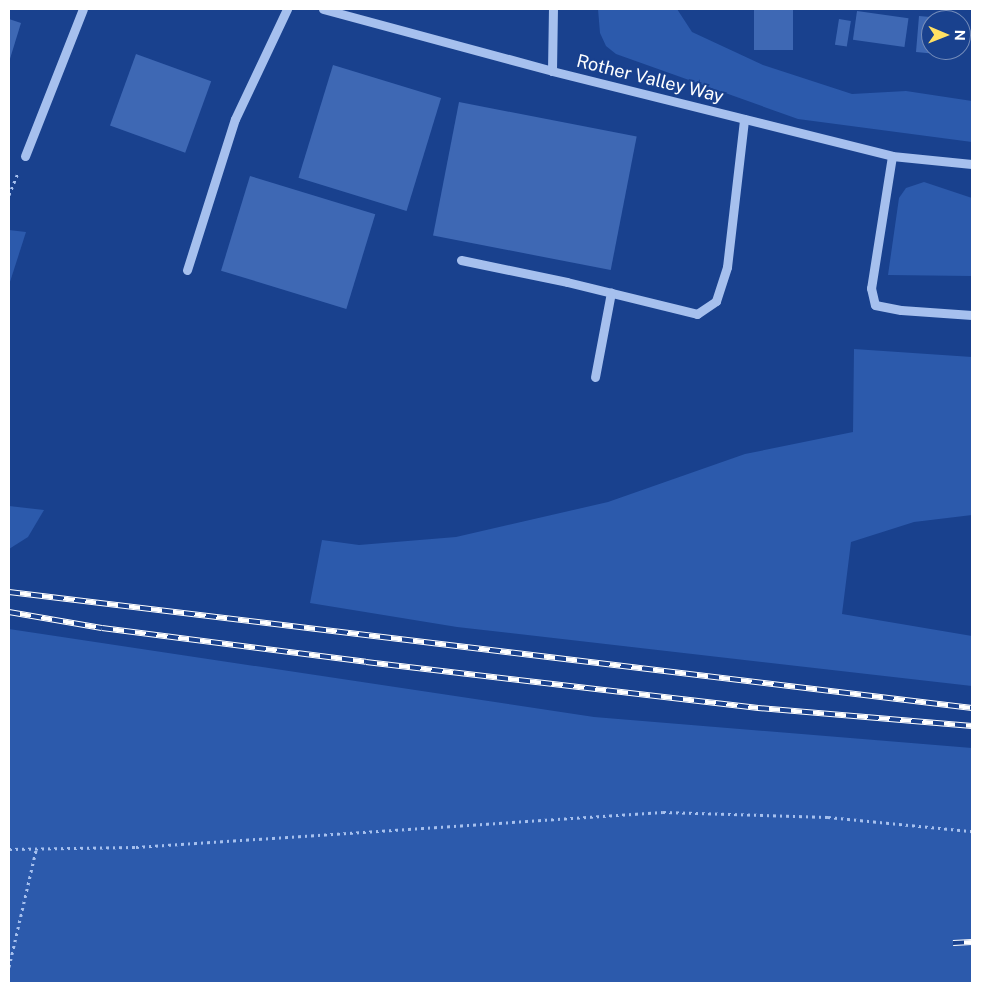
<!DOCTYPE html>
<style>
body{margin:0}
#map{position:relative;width:981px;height:992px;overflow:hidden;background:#19418e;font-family:"Public Sans",sans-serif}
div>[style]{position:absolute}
.green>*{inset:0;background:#2c5aac}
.building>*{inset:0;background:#3e68b4;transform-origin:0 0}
.path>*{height:3px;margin-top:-1.5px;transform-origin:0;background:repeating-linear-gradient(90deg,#a6c0ee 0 2.5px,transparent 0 6.5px)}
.minor>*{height:9px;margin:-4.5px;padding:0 4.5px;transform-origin:4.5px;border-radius:4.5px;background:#a6c0ee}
.rail>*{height:5.5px;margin-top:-2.75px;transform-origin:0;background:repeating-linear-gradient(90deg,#19418e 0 11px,#fff 0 22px);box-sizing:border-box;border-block:1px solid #fff}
span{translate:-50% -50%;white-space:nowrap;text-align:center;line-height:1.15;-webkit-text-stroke:4px #19418e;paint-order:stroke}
.street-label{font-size:18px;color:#fff}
.frame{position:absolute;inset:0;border:10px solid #fff;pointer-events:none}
.north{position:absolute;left:921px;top:10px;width:50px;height:50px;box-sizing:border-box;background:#19418e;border:1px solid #758dbb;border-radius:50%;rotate:91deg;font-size:14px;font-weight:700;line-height:20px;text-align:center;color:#fff}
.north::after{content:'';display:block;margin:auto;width:18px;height:22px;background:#ffe063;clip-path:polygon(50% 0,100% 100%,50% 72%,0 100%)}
</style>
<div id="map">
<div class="green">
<i style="clip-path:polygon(598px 9px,677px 9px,692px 32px,763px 65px,852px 94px,906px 91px,972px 101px,972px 142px,798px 119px,616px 54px,606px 46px,600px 33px)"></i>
<i style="clip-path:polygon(924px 182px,972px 198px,972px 276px,888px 275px,899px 198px,906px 188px)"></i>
<i style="clip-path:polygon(9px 230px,26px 232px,9px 285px)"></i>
<i style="clip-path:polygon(854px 349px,972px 357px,972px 515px,914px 522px,851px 542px,842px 614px,972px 636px,972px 686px,457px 627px,310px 603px,322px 540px,359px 545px,456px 537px,608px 502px,745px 454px,853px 432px)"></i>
<i style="clip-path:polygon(9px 506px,44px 510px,28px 537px,9px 549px)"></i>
<i style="clip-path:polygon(9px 629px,594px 717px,972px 748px,972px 983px,9px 983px)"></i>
</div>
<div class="building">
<i style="left:754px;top:9px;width:39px;height:41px"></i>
<i style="left:857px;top:11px;width:52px;height:29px;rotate:8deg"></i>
<i style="clip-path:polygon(919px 16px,954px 19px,931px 20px,931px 50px,948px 50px,948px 55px,916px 52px)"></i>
<i style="clip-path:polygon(9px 19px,21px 23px,9px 62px)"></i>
<i style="left:839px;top:19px;width:12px;height:26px;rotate:9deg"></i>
<i style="left:136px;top:54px;width:80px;height:76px;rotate:20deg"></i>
<i style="left:333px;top:65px;width:113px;height:118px;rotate:17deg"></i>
<i style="left:459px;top:102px;width:181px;height:136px;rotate:11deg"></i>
<i style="left:250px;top:176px;width:131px;height:99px;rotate:17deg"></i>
</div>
<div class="path">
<i style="left:9px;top:195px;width:24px;rotate:-68deg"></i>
<i style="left:9px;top:849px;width:127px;rotate:-0.9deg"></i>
<i style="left:136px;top:847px;width:528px;rotate:-3.8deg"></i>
<i style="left:663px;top:812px;width:165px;rotate:1.7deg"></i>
<i style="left:828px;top:817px;width:145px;rotate:5.6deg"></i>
<i style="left:9px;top:967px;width:120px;rotate:-77deg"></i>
</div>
<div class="minor">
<i style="left:323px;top:9px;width:237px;rotate:15.1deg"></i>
<i style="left:552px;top:71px;width:350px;rotate:14deg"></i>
<i style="left:892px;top:156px;width:80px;rotate:5.7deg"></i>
<i style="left:552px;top:71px;width:62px;rotate:-89.1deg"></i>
<i style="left:25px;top:156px;width:158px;rotate:-68.5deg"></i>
<i style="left:892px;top:156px;width:134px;rotate:99deg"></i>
<i style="left:871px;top:288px;width:17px;rotate:77deg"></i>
<i style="left:875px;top:305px;width:26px;rotate:11deg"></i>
<i style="left:901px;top:310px;width:71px;rotate:4deg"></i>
<i style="left:461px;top:260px;width:108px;rotate:11.7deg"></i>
<i style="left:567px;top:282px;width:134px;rotate:13.8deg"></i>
<i style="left:697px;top:314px;width:23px;rotate:-34deg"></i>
<i style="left:716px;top:301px;width:36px;rotate:-72deg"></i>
<i style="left:727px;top:267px;width:149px;rotate:-83.4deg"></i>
<i style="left:187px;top:270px;width:158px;rotate:-72.4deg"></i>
<i style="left:235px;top:119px;width:122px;rotate:-64.7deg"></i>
<i style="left:595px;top:377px;width:86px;rotate:-79.3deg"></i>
</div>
<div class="rail">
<i style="left:9px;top:592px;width:970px;rotate:6.87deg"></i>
<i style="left:9px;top:612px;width:94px;rotate:9.8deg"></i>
<i style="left:102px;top:628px;width:266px;rotate:7.3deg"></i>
<i style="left:366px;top:662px;width:395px;rotate:6.7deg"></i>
<i style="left:758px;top:708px;width:215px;rotate:4.8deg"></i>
<i style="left:953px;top:943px;width:19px;rotate:-3deg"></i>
</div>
<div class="street-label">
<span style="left:650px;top:79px;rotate:14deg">Rother Valley Way</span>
</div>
<div class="frame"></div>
<div class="north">N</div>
</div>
